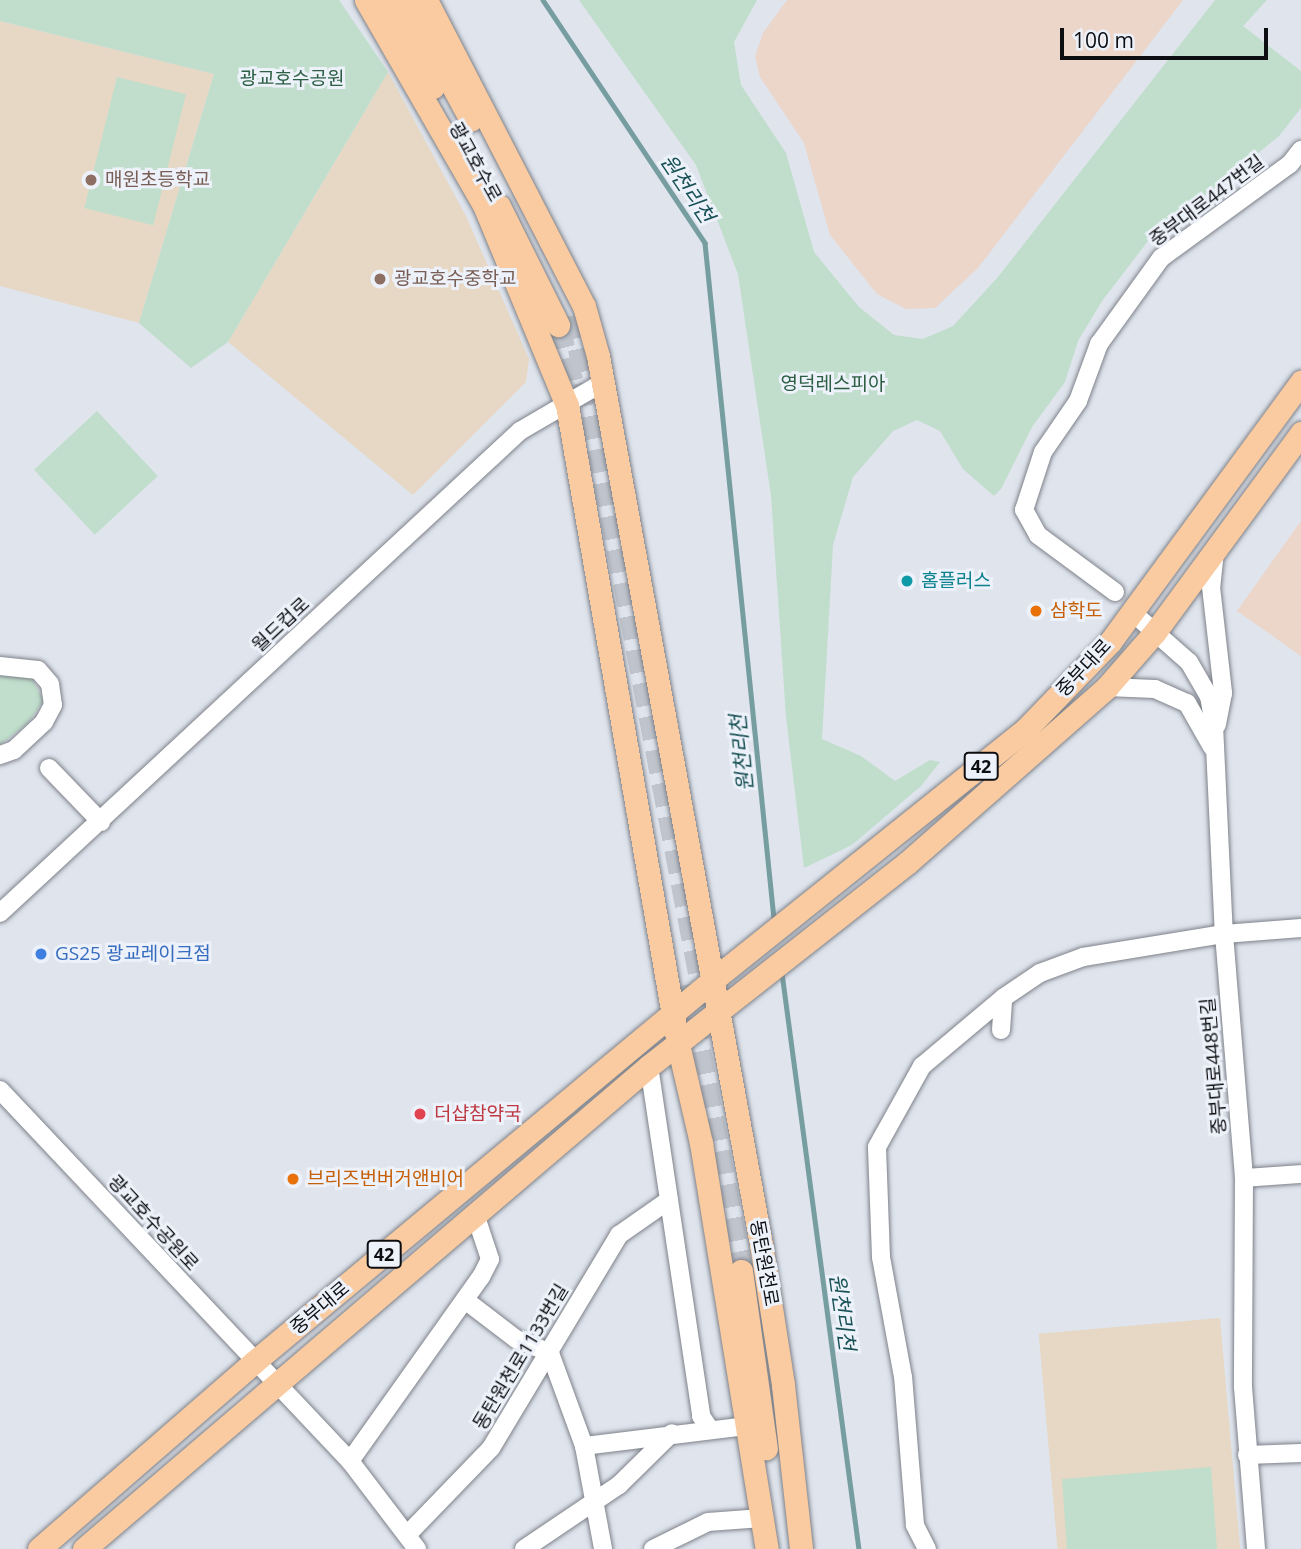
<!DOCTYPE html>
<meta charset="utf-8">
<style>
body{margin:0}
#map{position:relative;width:1301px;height:1549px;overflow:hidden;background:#dfe4ed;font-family:"Open Sans","Noto Sans KR",sans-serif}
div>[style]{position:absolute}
.commercial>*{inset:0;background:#ecd5c9}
.education>*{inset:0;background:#e6d8c5;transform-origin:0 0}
.green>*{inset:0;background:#c0decb;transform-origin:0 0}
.stream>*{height:4.5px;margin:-2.25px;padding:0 2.25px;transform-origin:2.25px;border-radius:2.25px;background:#769da0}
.major-tunnel>*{height:23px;margin-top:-11.5px;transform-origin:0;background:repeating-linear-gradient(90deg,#c0c4cc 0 23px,transparent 0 34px)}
.roads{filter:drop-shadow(0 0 2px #7e828a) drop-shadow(0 0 2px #7e828a)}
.minor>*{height:18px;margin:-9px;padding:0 9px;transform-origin:9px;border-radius:9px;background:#fff}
.major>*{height:23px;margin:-11.5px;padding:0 11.5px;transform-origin:11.5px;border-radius:11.5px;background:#facba0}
.dots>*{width:19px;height:19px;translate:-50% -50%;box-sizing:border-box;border:4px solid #edf1fa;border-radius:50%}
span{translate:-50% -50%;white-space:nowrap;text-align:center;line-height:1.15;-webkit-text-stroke:6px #edf1fa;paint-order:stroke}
.shield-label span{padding:2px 5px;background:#edf1fa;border:2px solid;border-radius:5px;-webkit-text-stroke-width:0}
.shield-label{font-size:18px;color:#0d0e11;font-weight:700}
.park-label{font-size:19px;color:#2c5f43}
.street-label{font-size:19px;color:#0d0e11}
.education-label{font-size:19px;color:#785e54}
.left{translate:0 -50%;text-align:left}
.culture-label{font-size:19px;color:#0d838f}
.food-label{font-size:19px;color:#c56008}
.shop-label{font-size:19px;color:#366cbe}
.health-label{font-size:19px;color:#be3a42}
.water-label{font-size:21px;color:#185155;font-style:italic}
.scale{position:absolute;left:1060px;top:28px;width:208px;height:32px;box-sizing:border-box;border:4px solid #0d0e11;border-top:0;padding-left:9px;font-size:21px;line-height:24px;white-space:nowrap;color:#0d0e11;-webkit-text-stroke:5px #edf1fa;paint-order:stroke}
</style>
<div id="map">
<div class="commercial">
<i style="clip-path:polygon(787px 0,1183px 0,978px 268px,935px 308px,906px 309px,877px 294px,830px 235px,804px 143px,760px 77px,755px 56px,763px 33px)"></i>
<i style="clip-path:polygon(1301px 521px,1301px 656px,1237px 611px)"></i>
</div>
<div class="education">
<i style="clip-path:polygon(0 21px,214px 74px,139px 323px,0 286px)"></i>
<i style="clip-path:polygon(388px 72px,466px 216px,529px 359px,526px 382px,413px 495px,228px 342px)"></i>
<i style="left:1220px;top:1318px;width:232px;height:182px;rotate:85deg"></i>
</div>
<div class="green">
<i style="clip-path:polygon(0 0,339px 0,388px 72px,228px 342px,191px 368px,139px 323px,214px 74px,0 21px)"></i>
<i style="clip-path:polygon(579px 0,757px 0,734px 42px,741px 85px,786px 153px,814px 252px,859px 307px,894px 335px,923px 339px,953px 326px,998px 277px,1215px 0,1267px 0,1243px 26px,1301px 71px,1301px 108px,1279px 136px,1210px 192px,1161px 224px,1102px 301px,1078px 341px,1065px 382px,1032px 427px,1001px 489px,994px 496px,963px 469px,940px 431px,917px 420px,893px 431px,853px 477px,833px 545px,822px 739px,861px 756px,895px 781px,930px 760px,940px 762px,921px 786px,852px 845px,804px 868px,786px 717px,771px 496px,738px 274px,696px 165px)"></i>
<i style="left:117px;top:77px;width:71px;height:135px;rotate:14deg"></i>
<i style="left:97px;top:411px;width:89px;height:86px;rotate:47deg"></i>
<i style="clip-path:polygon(0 673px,31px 678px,44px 700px,28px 723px,0 745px)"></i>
<i style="clip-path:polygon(1211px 1467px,1217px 1549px,1067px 1549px,1062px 1479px)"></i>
</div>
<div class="stream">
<i style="left:543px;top:0;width:292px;rotate:56.3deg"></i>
<i style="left:705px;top:243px;width:680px;rotate:84.17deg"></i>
<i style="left:782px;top:973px;width:581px;rotate:82.39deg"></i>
</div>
<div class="major-tunnel">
<i style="left:573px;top:315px;width:704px;rotate:79.11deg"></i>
<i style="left:558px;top:325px;width:67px;rotate:76.2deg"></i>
<i style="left:687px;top:984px;width:292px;rotate:79.3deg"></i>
</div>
<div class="roads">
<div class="minor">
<i style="left:1215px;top:551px;width:36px;rotate:96deg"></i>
<i style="left:1211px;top:587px;width:107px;rotate:83.5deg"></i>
<i style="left:1223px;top:693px;width:32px;rotate:101deg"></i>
<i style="left:1115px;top:592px;width:96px;rotate:-143.5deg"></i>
<i style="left:1038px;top:535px;width:29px;rotate:-119deg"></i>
<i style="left:1024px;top:510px;width:61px;rotate:-71.9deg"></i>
<i style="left:1043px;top:452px;width:62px;rotate:-55.5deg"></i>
<i style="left:1078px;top:401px;width:61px;rotate:-69.8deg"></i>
<i style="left:1099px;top:344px;width:106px;rotate:-54.2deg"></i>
<i style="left:1161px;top:258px;width:160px;rotate:-36.1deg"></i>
<i style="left:1290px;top:164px;width:18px;rotate:-52deg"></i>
<i style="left:1132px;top:612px;width:76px;rotate:41.3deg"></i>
<i style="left:1189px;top:662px;width:39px;rotate:60deg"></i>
<i style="left:1209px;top:696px;width:29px;rotate:80deg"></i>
<i style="left:1214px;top:725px;width:209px;rotate:87.3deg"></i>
<i style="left:1224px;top:934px;width:245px;rotate:85.3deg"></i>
<i style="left:1244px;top:1178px;width:209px;rotate:90.3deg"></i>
<i style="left:1243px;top:1387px;width:163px;rotate:85.4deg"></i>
<i style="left:0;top:666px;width:38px;rotate:6deg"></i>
<i style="left:38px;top:670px;width:18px;rotate:49deg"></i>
<i style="left:50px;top:684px;width:21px;rotate:82deg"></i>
<i style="left:53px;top:705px;width:19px;rotate:118deg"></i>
<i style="left:44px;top:722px;width:41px;rotate:137deg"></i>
<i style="left:14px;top:750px;width:15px;rotate:160deg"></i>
<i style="left:1107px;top:687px;width:48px;rotate:2.4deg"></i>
<i style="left:1155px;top:689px;width:35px;rotate:24deg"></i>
<i style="left:1187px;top:703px;width:51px;rotate:60.4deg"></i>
<i style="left:49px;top:768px;width:75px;rotate:46.1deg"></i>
<i style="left:0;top:913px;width:709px;rotate:-42.83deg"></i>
<i style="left:520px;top:431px;width:95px;rotate:-30.3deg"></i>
<i style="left:1001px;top:1030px;width:32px;rotate:-86deg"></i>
<i style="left:1003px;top:998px;width:45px;rotate:-34deg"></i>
<i style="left:1040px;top:973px;width:46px;rotate:-20.4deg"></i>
<i style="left:1083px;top:957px;width:143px;rotate:-9.3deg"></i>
<i style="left:1224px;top:934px;width:77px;rotate:-4.5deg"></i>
<i style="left:649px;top:1066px;width:354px;rotate:81.5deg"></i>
<i style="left:701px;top:1416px;width:14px;rotate:56deg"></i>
<i style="left:0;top:1090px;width:510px;rotate:46.67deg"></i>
<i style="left:350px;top:1461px;width:111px;rotate:52.7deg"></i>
<i style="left:1244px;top:1178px;width:57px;rotate:-4deg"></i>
<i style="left:465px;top:1300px;width:64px;rotate:37.4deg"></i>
<i style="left:516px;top:1339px;width:37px;rotate:22deg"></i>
<i style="left:550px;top:1353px;width:99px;rotate:69.9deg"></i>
<i style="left:584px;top:1446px;width:105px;rotate:79.5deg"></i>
<i style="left:584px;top:1446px;width:164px;rotate:-7deg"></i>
<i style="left:1247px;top:1455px;width:54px;rotate:-2.1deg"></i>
<i style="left:350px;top:1461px;width:226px;rotate:-54.6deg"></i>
<i style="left:481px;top:1277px;width:20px;rotate:-63deg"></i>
<i style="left:490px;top:1259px;width:47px;rotate:-108.4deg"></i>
<i style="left:407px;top:1535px;width:121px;rotate:-46deg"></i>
<i style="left:491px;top:1448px;width:249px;rotate:-59deg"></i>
<i style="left:619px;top:1235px;width:61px;rotate:-35deg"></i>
<i style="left:524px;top:1549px;width:115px;rotate:-34deg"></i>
<i style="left:619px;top:1485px;width:74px;rotate:-44.5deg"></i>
<i style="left:653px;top:1549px;width:61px;rotate:-26.1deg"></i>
<i style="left:708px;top:1522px;width:54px;rotate:-4.2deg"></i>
<i style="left:927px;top:1549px;width:27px;rotate:-117deg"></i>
<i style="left:915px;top:1525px;width:148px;rotate:-94.6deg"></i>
<i style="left:903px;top:1377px;width:122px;rotate:-100.4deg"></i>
<i style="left:881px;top:1257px;width:110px;rotate:-92.1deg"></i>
<i style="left:877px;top:1147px;width:93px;rotate:-60.9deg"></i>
<i style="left:922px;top:1066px;width:106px;rotate:-40deg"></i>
</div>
<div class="major">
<i style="left:366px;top:0;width:237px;rotate:60.1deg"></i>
<i style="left:484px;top:205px;width:217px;rotate:67.5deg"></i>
<i style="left:567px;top:405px;width:649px;rotate:80.15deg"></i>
<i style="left:678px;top:1044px;width:102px;rotate:76.9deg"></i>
<i style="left:701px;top:1143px;width:411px;rotate:80.8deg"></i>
<i style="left:388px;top:0;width:98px;rotate:62.7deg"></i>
<i style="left:406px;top:0;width:136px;rotate:61.6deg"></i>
<i style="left:426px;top:0;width:344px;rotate:62.7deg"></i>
<i style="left:584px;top:306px;width:52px;rotate:74.4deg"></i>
<i style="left:598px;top:356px;width:903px;rotate:79.6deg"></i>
<i style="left:761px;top:1244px;width:143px;rotate:81.1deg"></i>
<i style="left:783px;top:1385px;width:165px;rotate:83.7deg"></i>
<i style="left:499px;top:206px;width:133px;rotate:63.6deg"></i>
<i style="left:741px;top:1271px;width:179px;rotate:82deg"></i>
<i style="left:39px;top:1549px;width:285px;rotate:-41deg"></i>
<i style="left:254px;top:1362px;width:599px;rotate:-39.78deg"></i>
<i style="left:714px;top:979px;width:398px;rotate:-38.7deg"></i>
<i style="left:1025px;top:730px;width:122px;rotate:-46deg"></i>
<i style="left:1110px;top:642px;width:323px;rotate:-53.7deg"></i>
<i style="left:84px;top:1549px;width:743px;rotate:-40.53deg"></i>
<i style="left:649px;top:1066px;width:328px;rotate:-38.2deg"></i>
<i style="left:907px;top:863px;width:266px;rotate:-41.3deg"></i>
<i style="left:1107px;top:687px;width:73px;rotate:-48.9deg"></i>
<i style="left:1155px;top:632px;width:247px;rotate:-53.7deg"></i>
</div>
</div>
<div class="dots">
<i style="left:91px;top:180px;background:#8d6e63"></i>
<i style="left:380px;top:279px;background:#8d6e63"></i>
<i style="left:907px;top:581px;background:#0f9aa8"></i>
<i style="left:1036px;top:611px;background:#e8710a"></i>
<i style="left:41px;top:954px;background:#3f7fe0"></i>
<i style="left:420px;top:1114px;background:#e0444e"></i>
<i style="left:293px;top:1179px;background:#e8710a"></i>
</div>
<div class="shield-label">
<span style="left:981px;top:766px">42</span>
<span style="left:384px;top:1254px">42</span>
</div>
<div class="park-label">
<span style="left:292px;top:79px">광교호수공원</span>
<span style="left:833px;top:384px">영덕레스피아</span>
</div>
<div class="street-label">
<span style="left:475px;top:162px;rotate:61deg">광교호수로</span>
<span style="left:1207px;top:201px;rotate:-37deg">중부대로447번길</span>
<span style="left:281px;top:625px;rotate:-43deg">월드컵로</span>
<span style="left:1084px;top:668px;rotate:-47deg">중부대로</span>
<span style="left:1214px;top:1066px;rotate:-95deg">중부대로448번길</span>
<span style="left:153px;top:1223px;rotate:47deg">광교호수공원로</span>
<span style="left:764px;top:1263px;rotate:80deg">동탄원천로</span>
<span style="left:320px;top:1308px;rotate:-40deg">중부대로</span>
<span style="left:521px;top:1357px;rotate:-59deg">동탄원천로1133번길</span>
</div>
<div class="education-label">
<span class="left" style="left:105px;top:180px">매원초등학교</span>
<span class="left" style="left:394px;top:279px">광교호수중학교</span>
</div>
<div class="culture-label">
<span class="left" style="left:921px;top:581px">홈플러스</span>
</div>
<div class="food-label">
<span class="left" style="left:1050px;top:611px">삼학도</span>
<span class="left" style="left:307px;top:1179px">브리즈번버거앤비어</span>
</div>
<div class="shop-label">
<span class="left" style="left:55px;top:954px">GS25 광교레이크점</span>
</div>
<div class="health-label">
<span class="left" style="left:434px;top:1114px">더샵참약국</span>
</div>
<div class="water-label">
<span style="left:688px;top:188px;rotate:56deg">원천리천</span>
<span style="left:741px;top:753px;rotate:-96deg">원천리천</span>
<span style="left:843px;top:1312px;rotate:82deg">원천리천</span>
</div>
<div class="scale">100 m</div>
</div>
